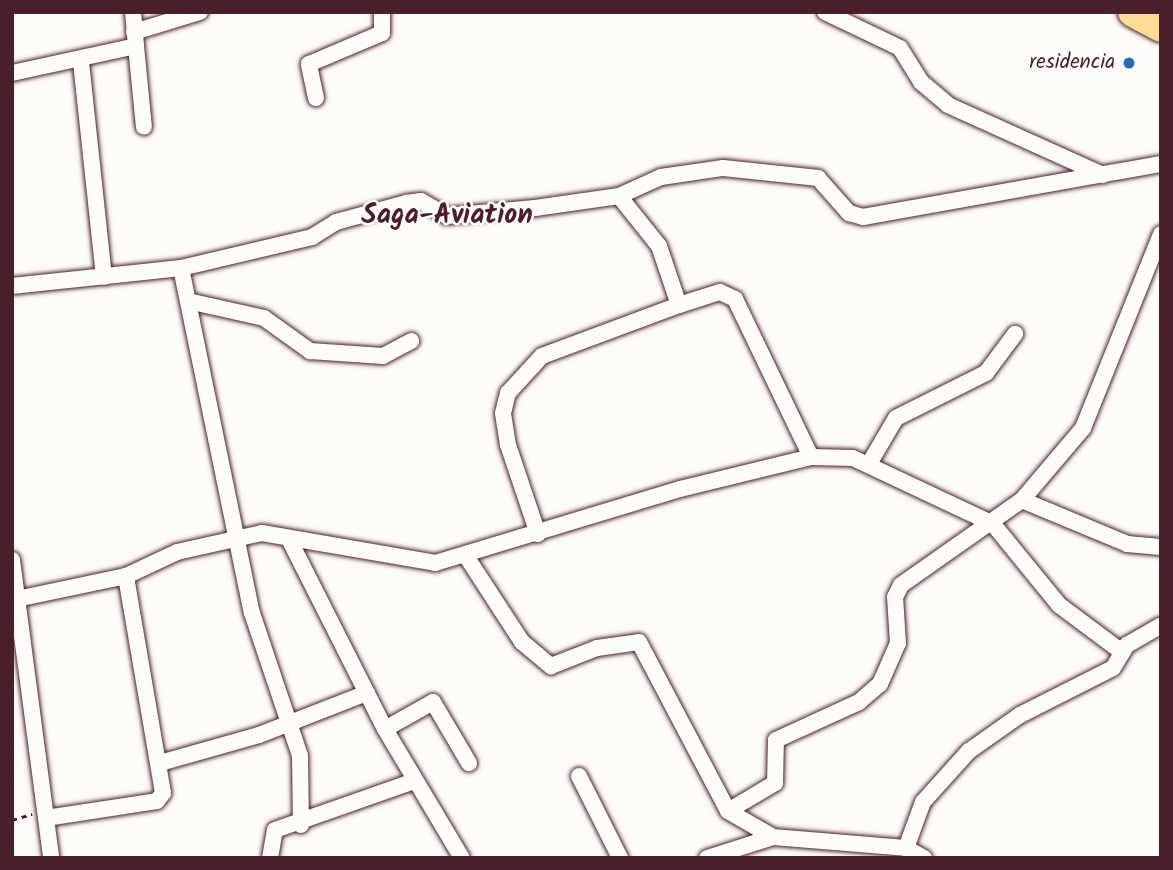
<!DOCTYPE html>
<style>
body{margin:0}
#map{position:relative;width:1173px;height:870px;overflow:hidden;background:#fdfcf7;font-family:Kalam,sans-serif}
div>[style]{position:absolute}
.path>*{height:2.5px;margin-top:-1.25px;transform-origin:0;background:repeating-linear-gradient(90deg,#4a1f2b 0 5px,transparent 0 10px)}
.roads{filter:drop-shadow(0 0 2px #4a1f2b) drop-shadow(0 0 2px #4a1f2b)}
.street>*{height:16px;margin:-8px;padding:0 8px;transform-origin:8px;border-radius:8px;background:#fdfcf7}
.highway>*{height:30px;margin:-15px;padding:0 15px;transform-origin:15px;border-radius:15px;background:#ffdd96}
.dots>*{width:19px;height:19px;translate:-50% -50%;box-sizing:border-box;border:4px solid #fdfcf7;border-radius:50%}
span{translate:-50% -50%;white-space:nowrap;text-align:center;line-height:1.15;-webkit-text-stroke:5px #fdfcf7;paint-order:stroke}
.poi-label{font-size:21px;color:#4a1f2b}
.right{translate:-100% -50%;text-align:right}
.district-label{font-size:28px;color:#4a1f2b;font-weight:700}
.frame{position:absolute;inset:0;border:14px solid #4a1f2b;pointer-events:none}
</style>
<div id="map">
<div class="path">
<i style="left:12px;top:820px;width:21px;rotate:-17deg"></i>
</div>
<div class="roads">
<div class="street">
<i style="left:825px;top:12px;width:83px;rotate:25.6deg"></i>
<i style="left:900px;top:48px;width:40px;rotate:58deg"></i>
<i style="left:921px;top:82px;width:35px;rotate:40deg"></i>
<i style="left:948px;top:105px;width:170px;rotate:24.3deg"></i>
<i style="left:134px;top:32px;width:69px;rotate:-16.9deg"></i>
<i style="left:136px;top:46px;width:81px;rotate:84.4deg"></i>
<i style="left:81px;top:62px;width:216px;rotate:83.9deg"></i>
<i style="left:12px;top:73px;width:127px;rotate:-12.3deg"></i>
<i style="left:136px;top:46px;width:34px;rotate:-95deg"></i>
<i style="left:316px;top:98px;width:35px;rotate:-102deg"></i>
<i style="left:309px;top:64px;width:79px;rotate:-23deg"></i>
<i style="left:382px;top:33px;width:21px;rotate:-90deg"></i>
<i style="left:619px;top:196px;width:64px;rotate:51.3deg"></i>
<i style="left:659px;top:246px;width:62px;rotate:71.3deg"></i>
<i style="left:679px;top:305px;width:43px;rotate:-17.6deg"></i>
<i style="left:720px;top:292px;width:17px;rotate:25deg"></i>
<i style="left:735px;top:299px;width:175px;rotate:64.3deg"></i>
<i style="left:181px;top:268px;width:352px;rotate:78.4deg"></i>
<i style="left:252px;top:613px;width:151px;rotate:71.4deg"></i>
<i style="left:300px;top:756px;width:69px;rotate:89.2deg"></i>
<i style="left:12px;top:286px;width:170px;rotate:-6.1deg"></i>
<i style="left:181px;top:268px;width:135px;rotate:-13.3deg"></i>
<i style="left:312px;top:237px;width:28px;rotate:-32deg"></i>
<i style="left:336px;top:222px;width:73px;rotate:-15.2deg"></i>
<i style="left:406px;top:203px;width:15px;rotate:-8deg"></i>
<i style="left:421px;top:201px;width:30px;rotate:30deg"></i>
<i style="left:447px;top:216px;width:88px;rotate:-5.2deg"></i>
<i style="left:535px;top:208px;width:85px;rotate:-8.1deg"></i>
<i style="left:619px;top:196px;width:46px;rotate:-24.3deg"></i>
<i style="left:661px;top:177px;width:63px;rotate:-8.3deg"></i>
<i style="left:723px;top:168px;width:96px;rotate:6deg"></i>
<i style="left:818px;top:178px;width:47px;rotate:48.5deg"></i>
<i style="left:849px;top:213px;width:15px;rotate:16deg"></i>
<i style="left:863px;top:217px;width:303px;rotate:-10.1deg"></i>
<i style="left:188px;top:301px;width:78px;rotate:12.6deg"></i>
<i style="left:264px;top:318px;width:57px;rotate:35.7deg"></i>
<i style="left:310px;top:351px;width:73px;rotate:3.9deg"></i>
<i style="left:383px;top:356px;width:32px;rotate:-28deg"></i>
<i style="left:869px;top:464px;width:53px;rotate:-59.6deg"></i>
<i style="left:896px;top:418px;width:101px;rotate:-26.6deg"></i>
<i style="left:986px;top:373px;width:49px;rotate:-53.4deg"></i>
<i style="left:1022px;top:500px;width:114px;rotate:22.7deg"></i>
<i style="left:1127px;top:544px;width:34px;rotate:5deg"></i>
<i style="left:538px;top:534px;width:94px;rotate:-108.6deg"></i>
<i style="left:508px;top:445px;width:32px;rotate:-99deg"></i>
<i style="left:503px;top:413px;width:21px;rotate:-76deg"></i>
<i style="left:508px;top:393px;width:50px;rotate:-47.4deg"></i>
<i style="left:542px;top:356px;width:146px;rotate:-20.4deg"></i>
<i style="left:289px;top:539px;width:213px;rotate:63.2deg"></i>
<i style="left:385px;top:729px;width:150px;rotate:59.2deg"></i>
<i style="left:466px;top:556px;width:103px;rotate:56.9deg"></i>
<i style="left:522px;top:642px;width:38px;rotate:40deg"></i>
<i style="left:551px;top:666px;width:49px;rotate:-21.4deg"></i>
<i style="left:597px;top:648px;width:42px;rotate:-8.1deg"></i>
<i style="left:639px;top:642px;width:191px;rotate:62.2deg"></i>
<i style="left:728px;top:811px;width:52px;rotate:30deg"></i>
<i style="left:12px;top:560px;width:301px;rotate:82.5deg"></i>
<i style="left:12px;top:600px;width:116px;rotate:-11.9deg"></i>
<i style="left:126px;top:576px;width:56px;rotate:-25.2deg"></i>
<i style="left:177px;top:552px;width:87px;rotate:-12.6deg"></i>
<i style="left:262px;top:533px;width:176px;rotate:9.8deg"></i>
<i style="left:435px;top:563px;width:256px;rotate:-16.8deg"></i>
<i style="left:680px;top:489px;width:135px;rotate:-13.7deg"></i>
<i style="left:811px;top:457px;width:42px;rotate:1.4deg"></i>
<i style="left:853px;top:458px;width:155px;rotate:25.2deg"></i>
<i style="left:993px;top:524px;width:104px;rotate:50.8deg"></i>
<i style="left:1059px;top:605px;width:79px;rotate:36.7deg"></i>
<i style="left:385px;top:729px;width:55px;rotate:-29.4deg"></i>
<i style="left:433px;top:702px;width:71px;rotate:59.5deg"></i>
<i style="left:160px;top:763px;width:103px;rotate:-15.8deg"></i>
<i style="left:259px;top:735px;width:116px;rotate:-21.3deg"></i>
<i style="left:579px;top:776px;width:92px;rotate:63.4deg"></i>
<i style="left:728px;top:811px;width:55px;rotate:-30.8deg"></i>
<i style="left:775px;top:783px;width:43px;rotate:-88.7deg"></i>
<i style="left:776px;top:740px;width:91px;rotate:-24.6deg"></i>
<i style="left:859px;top:702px;width:28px;rotate:-41deg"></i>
<i style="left:880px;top:684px;width:45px;rotate:-66.3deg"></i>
<i style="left:898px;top:643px;width:46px;rotate:-93.7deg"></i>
<i style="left:895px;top:597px;width:13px;rotate:-63deg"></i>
<i style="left:901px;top:585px;width:148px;rotate:-35.1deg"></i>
<i style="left:1022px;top:500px;width:94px;rotate:-49.7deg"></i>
<i style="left:1083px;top:428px;width:209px;rotate:-68.1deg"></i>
<i style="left:46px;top:818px;width:112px;rotate:-8.7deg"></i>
<i style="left:157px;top:801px;width:10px;rotate:-53deg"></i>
<i style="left:163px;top:793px;width:220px;rotate:-99.7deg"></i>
<i style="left:906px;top:848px;width:49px;rotate:-69.7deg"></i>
<i style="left:923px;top:802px;width:69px;rotate:-48deg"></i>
<i style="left:969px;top:751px;width:62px;rotate:-35.2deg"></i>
<i style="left:1020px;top:715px;width:104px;rotate:-26.8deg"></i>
<i style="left:1113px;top:668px;width:27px;rotate:-59deg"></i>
<i style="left:1127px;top:645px;width:39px;rotate:-30deg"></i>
<i style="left:270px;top:858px;width:28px;rotate:-80deg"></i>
<i style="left:275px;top:830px;width:147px;rotate:-19.4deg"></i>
<i style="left:707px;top:858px;width:69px;rotate:-17.7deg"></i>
<i style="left:773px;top:837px;width:133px;rotate:4.7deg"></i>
<i style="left:906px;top:848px;width:21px;rotate:29deg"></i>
</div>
<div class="highway">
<i style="left:1133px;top:12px;width:32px;rotate:28deg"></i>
</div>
</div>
<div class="dots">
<i style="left:1129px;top:63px;background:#1f6fb2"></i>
</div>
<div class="poi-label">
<span class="right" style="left:1115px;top:63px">residencia</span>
</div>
<div class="district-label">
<span style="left:447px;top:216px">Saga-Aviation</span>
</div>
<div class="frame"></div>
</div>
